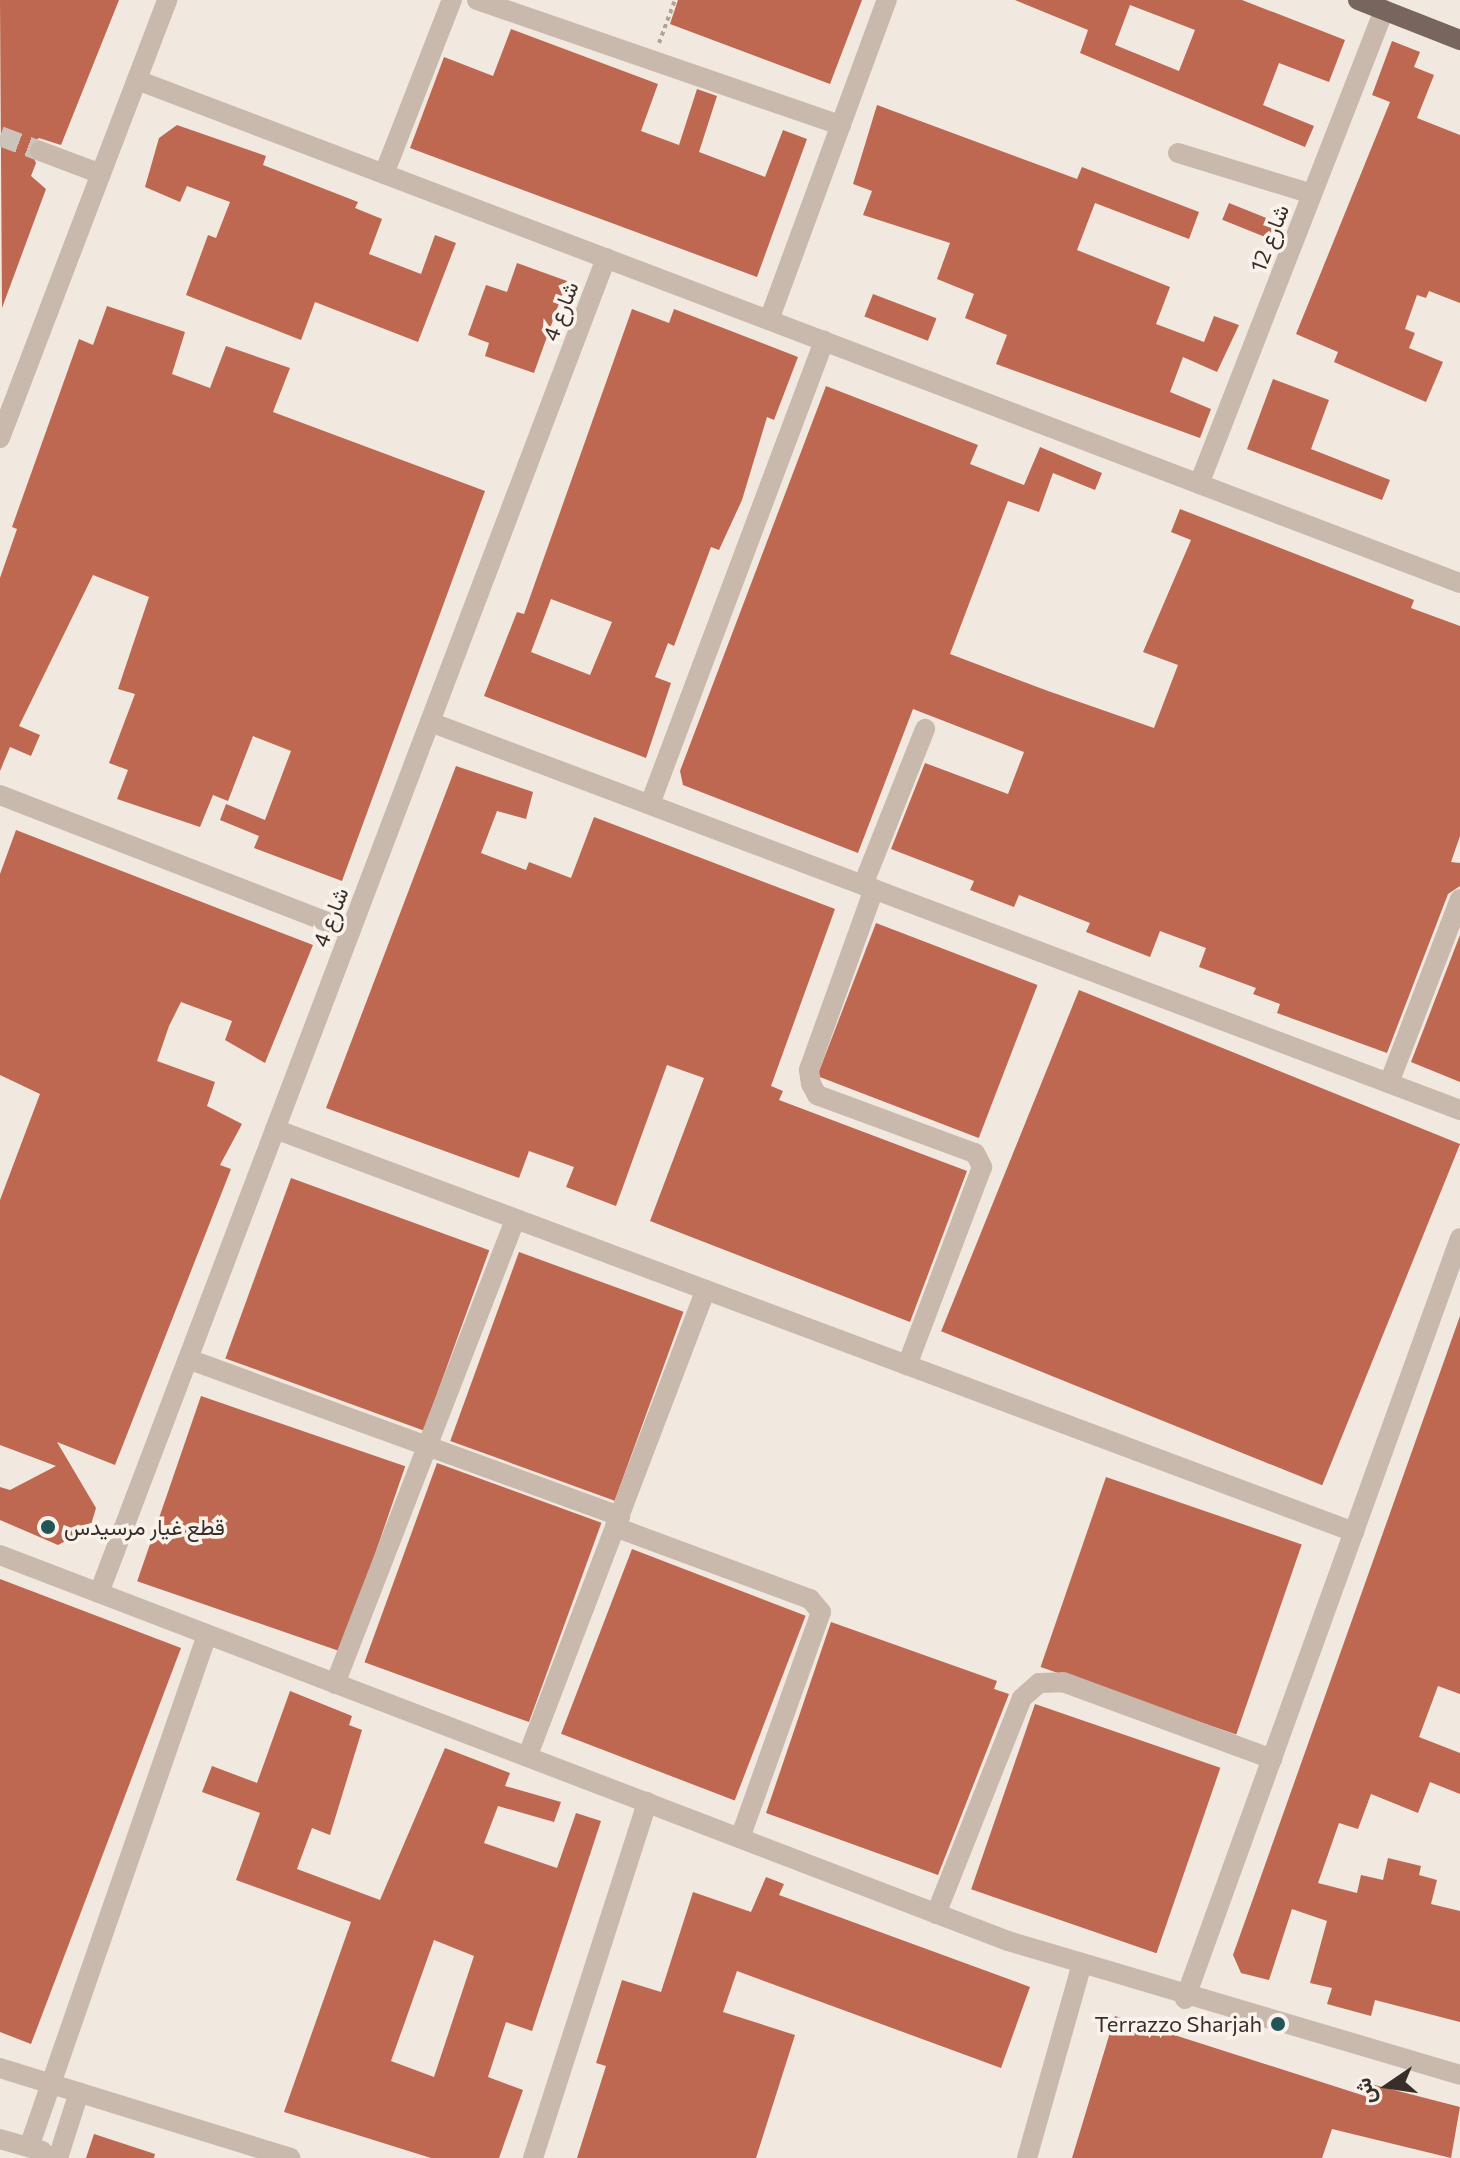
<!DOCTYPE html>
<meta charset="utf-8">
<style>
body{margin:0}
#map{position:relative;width:1460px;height:2158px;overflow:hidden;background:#f1e8df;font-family:Commissioner,Vazirmatn,sans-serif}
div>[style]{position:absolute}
.building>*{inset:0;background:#be6851;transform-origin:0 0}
.minor-tunnel>*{height:20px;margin-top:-10px;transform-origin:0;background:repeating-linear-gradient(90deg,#ccc3bb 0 20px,transparent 0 30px)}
.path>*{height:4px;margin-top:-2px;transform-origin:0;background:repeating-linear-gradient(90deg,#b5a296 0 4px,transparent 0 8px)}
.minor>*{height:20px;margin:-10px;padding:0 10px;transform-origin:10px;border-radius:10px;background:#c9b8ac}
.major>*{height:20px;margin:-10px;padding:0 10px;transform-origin:10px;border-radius:10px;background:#78655d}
.dots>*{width:22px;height:22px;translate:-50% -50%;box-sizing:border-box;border:4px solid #f9f3ec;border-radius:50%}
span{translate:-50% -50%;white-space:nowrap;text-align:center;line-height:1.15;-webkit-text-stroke:7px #f9f3ec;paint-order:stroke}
.street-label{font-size:22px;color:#382e2a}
.poi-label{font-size:22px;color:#382e2a}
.left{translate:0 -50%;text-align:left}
.right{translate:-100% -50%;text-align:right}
.north{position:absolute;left:1348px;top:2046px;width:80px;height:80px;-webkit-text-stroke:6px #f9f3ec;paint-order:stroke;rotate:257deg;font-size:22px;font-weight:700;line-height:32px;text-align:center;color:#382e2a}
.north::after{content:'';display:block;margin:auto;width:28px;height:36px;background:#382e2a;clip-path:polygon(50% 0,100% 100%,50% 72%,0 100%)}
</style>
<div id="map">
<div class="building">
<i style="clip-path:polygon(0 0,119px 0,61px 145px,39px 138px,28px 146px,36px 163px,31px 176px,46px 189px,2px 308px)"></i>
<i style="clip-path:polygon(678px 0,862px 0,830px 84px,670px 24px)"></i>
<i style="clip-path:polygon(evenodd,1015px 0,1242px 0,1345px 40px,1329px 82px,1279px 63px,1263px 105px,1314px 126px,1305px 147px,1080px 53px,1088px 30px,1015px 0,1130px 5px,1195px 30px,1179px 71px,1115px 45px,1130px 5px)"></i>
<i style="clip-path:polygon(511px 29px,658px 84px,641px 131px,679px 145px,697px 89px,717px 96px,699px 152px,765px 177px,783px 130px,807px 139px,757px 277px,410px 148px,444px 57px,493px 76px)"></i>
<i style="clip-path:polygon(1392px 41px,1420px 52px,1414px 67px,1434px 75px,1417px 118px,1460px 135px,1460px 303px,1429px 291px,1426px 298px,1417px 295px,1405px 329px,1415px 333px,1409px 348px,1443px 362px,1426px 402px,1334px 362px,1338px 352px,1296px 334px,1390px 102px,1372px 95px)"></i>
<i style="clip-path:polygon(877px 105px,1077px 179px,1082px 167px,1199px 212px,1189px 239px,1095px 203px,1077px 250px,1170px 287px,1156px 324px,1204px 342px,1214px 316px,1239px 325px,1217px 372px,1183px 357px,1170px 392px,1211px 409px,1200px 438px,996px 364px,1007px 335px,965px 318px,974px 294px,937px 279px,950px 243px,863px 215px,872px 191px,853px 184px)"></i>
<i style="clip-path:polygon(177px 125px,266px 156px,263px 165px,358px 202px,355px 208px,382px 219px,369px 254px,421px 274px,435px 235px,456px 243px,418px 342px,315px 302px,301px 340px,186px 295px,208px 235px,216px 238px,230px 202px,187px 186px,180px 202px,145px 187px,159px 138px)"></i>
<i style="left:1229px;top:203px;width:56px;height:18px;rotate:22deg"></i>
<i style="clip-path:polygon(517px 263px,567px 281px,534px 373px,485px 356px,489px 343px,468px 335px,486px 285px,507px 292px)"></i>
<i style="left:873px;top:294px;width:68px;height:24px;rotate:21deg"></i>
<i style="clip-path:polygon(107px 306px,185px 332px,172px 374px,210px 388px,226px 346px,290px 368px,273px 412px,485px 491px,342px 881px,254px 848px,259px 836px,220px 820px,226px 804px,265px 820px,291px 751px,253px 736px,228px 801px,213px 795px,200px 827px,117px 799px,128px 770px,109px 763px,135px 694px,118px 689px,149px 597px,93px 575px,19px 726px,40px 735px,31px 756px,10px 747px,0 771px,0 578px,17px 529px,12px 527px,79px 339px,93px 345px)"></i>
<i style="clip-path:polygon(evenodd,632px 309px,669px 323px,674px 309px,798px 357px,774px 420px,767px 417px,742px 500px,719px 550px,711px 547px,674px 646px,668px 643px,655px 677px,671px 683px,646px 758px,484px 696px,517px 612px,524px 614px,632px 309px,551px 599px,612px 622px,590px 675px,531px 652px,551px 599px)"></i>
<i style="clip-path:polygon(1273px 379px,1329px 400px,1311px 449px,1390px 480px,1382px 500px,1247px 449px)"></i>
<i style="clip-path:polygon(826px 386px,978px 445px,970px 464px,1024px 485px,1040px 447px,1102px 473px,1095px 490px,1053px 473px,1039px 512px,1008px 501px,950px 654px,1048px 691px,1154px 728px,1178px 665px,1143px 652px,1191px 540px,1171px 532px,1180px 509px,1414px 600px,1411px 608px,1460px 626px,1460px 836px,1451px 862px,1460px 863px,1460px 886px,1448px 894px,1387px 1053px,1277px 1013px,1280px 1004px,1253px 994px,1256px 988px,1199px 967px,1206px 948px,1160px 931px,1150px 957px,1086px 932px,1090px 923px,1019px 895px,1014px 907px,970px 890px,974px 881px,891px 849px,925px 763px,1008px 794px,1024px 752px,913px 709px,858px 853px,683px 785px,680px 771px)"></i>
<i style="clip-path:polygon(456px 766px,533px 792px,526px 819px,497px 811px,481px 853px,526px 870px,529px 862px,571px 878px,594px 817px,835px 909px,771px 1086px,783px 1091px,779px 1100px,967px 1171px,910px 1322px,650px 1221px,704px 1078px,667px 1065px,616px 1206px,566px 1187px,574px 1167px,529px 1151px,519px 1178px,326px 1108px)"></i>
<i style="clip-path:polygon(16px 830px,313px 945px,265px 1063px,225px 1040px,232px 1021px,181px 1002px,169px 1026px,157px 1061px,215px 1082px,207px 1106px,242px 1124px,220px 1165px,231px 1169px,115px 1465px,57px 1442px,96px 1508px,90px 1528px,58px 1545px,0 1520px,0 1487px,10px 1490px,56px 1466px,0 1445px,0 1200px,40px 1094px,0 1075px,0 874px)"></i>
<i style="left:876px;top:923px;width:173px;height:164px;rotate:21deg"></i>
<i style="clip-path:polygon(1460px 935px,1460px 1082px,1411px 1062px)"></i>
<i style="left:1079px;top:990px;width:411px;height:368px;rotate:22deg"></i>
<i style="left:291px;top:1178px;width:211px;height:192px;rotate:20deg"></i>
<i style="left:519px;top:1252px;width:175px;height:201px;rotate:20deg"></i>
<i style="clip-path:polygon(1460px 1316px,1460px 1694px,1438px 1686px,1419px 1737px,1460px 1753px,1460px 1794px,1430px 1782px,1418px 1813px,1371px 1794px,1358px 1829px,1339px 1823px,1318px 1883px,1357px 1893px,1361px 1875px,1383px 1880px,1388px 1858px,1421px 1866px,1419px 1875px,1437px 1880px,1431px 1904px,1460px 1911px,1460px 2022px,1375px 2000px,1371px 2016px,1327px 2004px,1332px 1988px,1310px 1983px,1327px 1921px,1292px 1909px,1269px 1980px,1241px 1973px,1233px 1955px)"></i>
<i style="left:201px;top:1396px;width:216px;height:196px;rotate:19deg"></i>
<i style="left:437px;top:1463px;width:175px;height:212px;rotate:20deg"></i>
<i style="left:1106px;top:1477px;width:207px;height:201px;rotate:19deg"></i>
<i style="left:632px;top:1549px;width:186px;height:198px;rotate:21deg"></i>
<i style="clip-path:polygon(0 1579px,181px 1648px,31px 2044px,0 2032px)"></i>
<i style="clip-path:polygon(831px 1622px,997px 1681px,994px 1689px,1009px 1694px,938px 1875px,766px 1813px)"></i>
<i style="clip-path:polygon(evenodd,290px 1691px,352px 1716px,349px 1725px,362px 1730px,330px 1835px,312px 1828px,297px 1869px,380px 1900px,445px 1748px,510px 1773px,505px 1786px,561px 1802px,554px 1822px,498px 1806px,484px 1843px,557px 1868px,576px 1813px,601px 1821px,532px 2031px,506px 2022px,488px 2077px,523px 2090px,499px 2158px,431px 2158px,284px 2112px,351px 1922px,236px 1880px,260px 1813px,202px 1792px,212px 1766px,257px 1783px,290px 1691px,434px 1940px,474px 1956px,434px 2077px,391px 2061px,434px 1940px)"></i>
<i style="left:1035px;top:1704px;width:196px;height:196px;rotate:19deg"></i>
<i style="clip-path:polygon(766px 1877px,784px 1884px,779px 1895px,1030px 1987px,1001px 2068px,737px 1971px,723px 2012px,795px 2035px,756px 2158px,577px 2158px,606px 2066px,596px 2063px,622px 1980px,661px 1992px,693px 1892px,751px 1912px)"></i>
<i style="clip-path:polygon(1115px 2016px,1368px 2097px,1371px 2084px,1460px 2107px,1451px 2158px,1332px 2129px,1322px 2158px,1072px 2158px)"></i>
<i style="clip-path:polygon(94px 2134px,155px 2154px,154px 2158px,86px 2158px)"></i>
</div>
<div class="minor-tunnel">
<i style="left:0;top:136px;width:43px;rotate:20.6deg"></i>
</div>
<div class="path">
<i style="left:659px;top:43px;width:46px;rotate:-69.6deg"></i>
</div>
<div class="minor">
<i style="left:477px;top:0;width:385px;rotate:19deg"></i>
<i style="left:137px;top:80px;width:1415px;rotate:20.82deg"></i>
<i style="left:40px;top:151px;width:65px;rotate:20.7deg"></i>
<i style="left:1178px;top:153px;width:140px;rotate:17deg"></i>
<i style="left:384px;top:174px;width:187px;rotate:-68.7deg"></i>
<i style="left:769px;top:320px;width:341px;rotate:-69.8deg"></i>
<i style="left:0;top:438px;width:469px;rotate:-69.1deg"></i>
<i style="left:1199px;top:484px;width:509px;rotate:-68.68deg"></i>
<i style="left:430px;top:722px;width:1101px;rotate:20.64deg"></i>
<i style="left:0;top:795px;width:376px;rotate:21.2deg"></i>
<i style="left:650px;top:804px;width:495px;rotate:-69.4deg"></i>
<i style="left:863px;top:885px;width:168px;rotate:-68.3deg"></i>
<i style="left:874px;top:889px;width:192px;rotate:109.8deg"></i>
<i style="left:809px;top:1070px;width:14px;rotate:82deg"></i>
<i style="left:811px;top:1084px;width:13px;rotate:61deg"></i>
<i style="left:817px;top:1095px;width:168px;rotate:20.2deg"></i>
<i style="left:975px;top:1153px;width:16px;rotate:63deg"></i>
<i style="left:982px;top:1167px;width:212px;rotate:110.7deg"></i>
<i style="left:1389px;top:1083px;width:197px;rotate:-68.9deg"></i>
<i style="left:275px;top:1129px;width:1152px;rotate:20.48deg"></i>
<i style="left:188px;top:1359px;width:460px;rotate:20deg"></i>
<i style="left:615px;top:1527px;width:208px;rotate:20.3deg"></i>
<i style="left:810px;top:1599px;width:17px;rotate:50deg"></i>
<i style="left:821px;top:1612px;width:240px;rotate:109.7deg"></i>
<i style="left:0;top:1555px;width:1079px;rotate:20.95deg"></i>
<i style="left:1008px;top:1941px;width:471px;rotate:16.5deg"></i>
<i style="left:99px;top:1593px;width:1428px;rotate:-69.2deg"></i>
<i style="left:335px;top:1684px;width:499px;rotate:-68.8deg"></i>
<i style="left:528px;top:1755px;width:498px;rotate:-69.1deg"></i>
<i style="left:936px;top:1914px;width:232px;rotate:-68.3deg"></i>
<i style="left:1022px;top:1698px;width:23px;rotate:-41deg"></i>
<i style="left:1039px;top:1683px;width:24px;rotate:-2deg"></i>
<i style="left:1063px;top:1682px;width:223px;rotate:20.2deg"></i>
<i style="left:1185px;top:1999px;width:809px;rotate:-70.13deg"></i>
<i style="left:0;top:2068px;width:304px;rotate:17.2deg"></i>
<i style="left:0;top:2139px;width:44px;rotate:15.9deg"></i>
<i style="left:29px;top:2147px;width:542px;rotate:-70.83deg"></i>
<i style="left:58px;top:2158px;width:69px;rotate:-72.3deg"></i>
<i style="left:533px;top:2158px;width:374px;rotate:-72.2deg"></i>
<i style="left:1027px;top:2158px;width:198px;rotate:-74.2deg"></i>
</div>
<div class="major">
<i style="left:1358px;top:0;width:110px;rotate:21.4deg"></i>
</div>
<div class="dots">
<i style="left:48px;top:1527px;background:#225557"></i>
<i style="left:1278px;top:2024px;background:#225557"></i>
</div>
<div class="street-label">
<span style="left:1269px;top:238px;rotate:-69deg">شارع 12</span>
<span style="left:560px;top:311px;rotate:-69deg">شارع 4</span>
<span style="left:330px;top:917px;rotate:-69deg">شارع 4</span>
</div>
<div class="poi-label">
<span class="left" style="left:64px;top:1527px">قطع غيار مرسيدس</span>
<span class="right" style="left:1262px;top:2024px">Terrazzo Sharjah</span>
</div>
<div class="north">ش</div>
</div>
